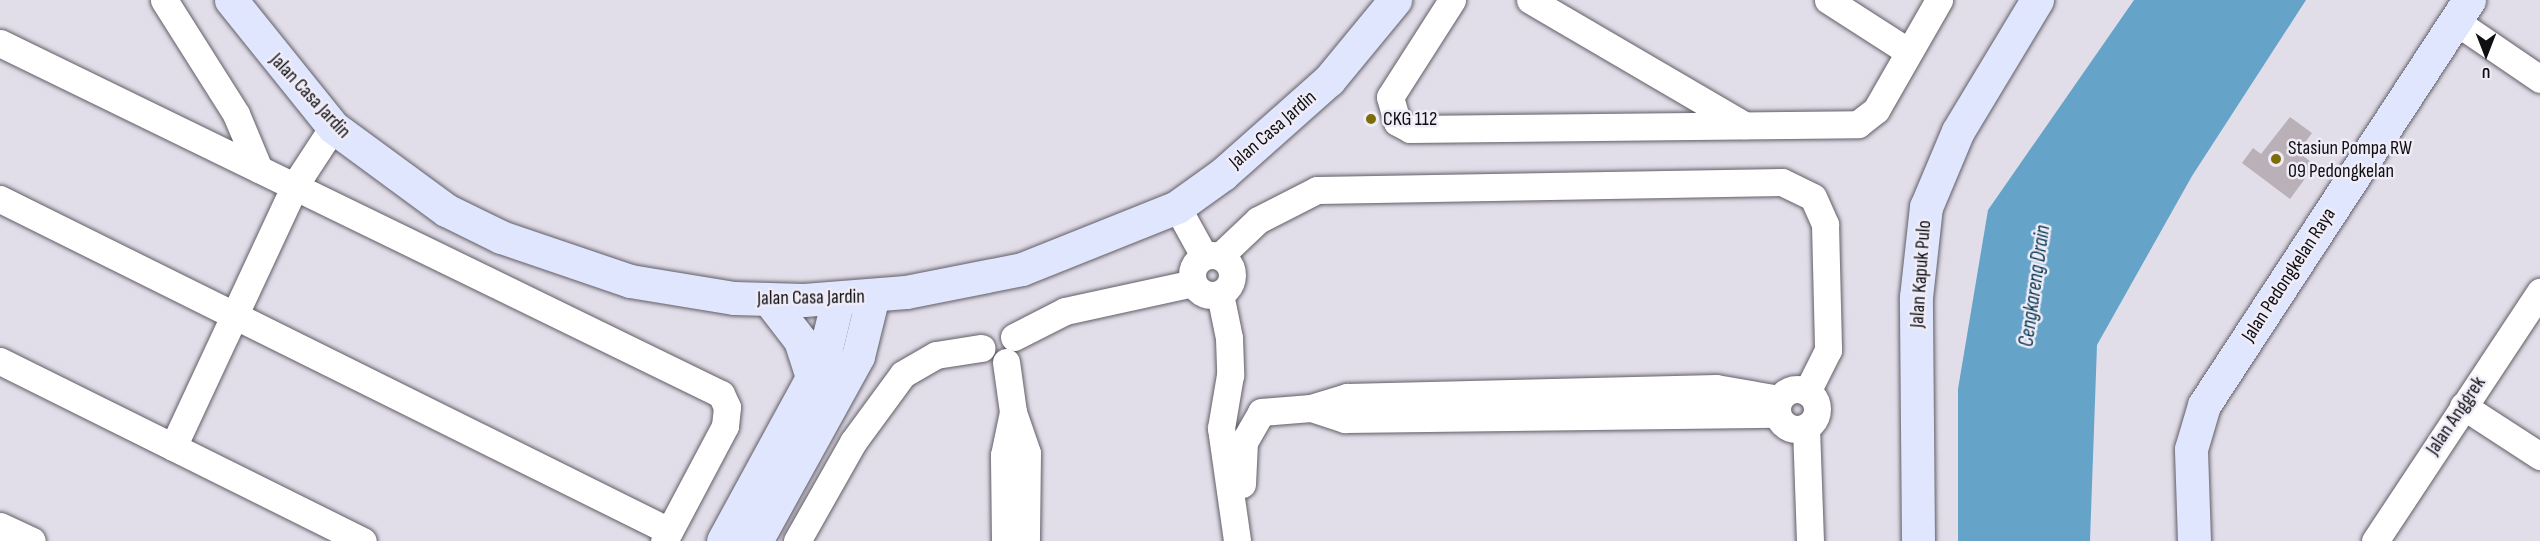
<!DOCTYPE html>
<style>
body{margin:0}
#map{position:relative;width:2540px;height:541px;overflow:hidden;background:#e2dee9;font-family:"Sofia Sans Condensed",sans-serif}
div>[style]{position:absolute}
.water>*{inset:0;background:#66a3c8}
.building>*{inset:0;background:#bab0b8}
.roads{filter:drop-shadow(0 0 2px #615e67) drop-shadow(0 0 2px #615e67)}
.street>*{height:27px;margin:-13.5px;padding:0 13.5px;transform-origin:13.5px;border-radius:13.5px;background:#fff}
.street>.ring{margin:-13.5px;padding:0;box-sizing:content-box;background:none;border:27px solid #fff;border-radius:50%}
.secondary>*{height:33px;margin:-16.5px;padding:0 16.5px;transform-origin:16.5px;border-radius:16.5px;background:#dfe6fd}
.dots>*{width:16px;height:16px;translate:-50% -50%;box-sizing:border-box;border:3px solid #efecf7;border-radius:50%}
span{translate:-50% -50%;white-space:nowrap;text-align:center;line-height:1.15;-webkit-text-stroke:5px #efecf7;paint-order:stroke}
.street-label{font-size:20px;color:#0f0e11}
.poi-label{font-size:20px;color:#0f0e11}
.left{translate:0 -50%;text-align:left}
.water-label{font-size:21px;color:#003650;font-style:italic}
.north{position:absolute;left:2456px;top:24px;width:60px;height:60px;-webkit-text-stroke:4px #efecf7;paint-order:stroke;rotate:180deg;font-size:16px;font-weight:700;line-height:24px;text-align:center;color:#0f0e11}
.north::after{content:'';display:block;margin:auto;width:21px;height:27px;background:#0f0e11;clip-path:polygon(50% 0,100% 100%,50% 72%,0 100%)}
</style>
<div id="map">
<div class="water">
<i style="clip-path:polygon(2134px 0,2306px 0,2192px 176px,2097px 345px,2090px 541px,1958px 541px,1958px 389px,1988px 210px)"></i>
</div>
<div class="building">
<i style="clip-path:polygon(2290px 117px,2312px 133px,2298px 152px,2315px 165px,2290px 199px,2242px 163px,2253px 148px,2261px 154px)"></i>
</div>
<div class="roads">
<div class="street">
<i style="left:164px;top:0;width:135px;rotate:57.7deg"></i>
<i style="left:236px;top:114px;width:60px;rotate:67.3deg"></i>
<i style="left:1452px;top:0;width:115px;rotate:122.6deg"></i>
<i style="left:1390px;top:97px;width:26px;rotate:74deg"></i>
<i style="left:1397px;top:122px;width:15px;rotate:28deg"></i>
<i style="left:1410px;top:129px;width:448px;rotate:-0.6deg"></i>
<i style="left:1858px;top:124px;width:23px;rotate:-38deg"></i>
<i style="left:1876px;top:110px;width:127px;rotate:-60.2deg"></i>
<i style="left:1530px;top:0;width:248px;rotate:30.3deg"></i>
<i style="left:1828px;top:0;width:93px;rotate:32.7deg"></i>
<i style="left:2455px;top:21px;width:103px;rotate:34.3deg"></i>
<i style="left:0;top:43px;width:802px;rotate:25.96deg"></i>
<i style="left:721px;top:394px;width:14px;rotate:65deg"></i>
<i style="left:727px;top:407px;width:19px;rotate:96deg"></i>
<i style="left:725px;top:426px;width:130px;rotate:117.9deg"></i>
<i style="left:0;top:199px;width:747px;rotate:26.39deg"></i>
<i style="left:1177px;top:207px;width:56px;rotate:61.1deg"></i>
<i class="ring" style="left:1192px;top:255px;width:13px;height:13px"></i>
<i style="left:1220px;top:256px;width:52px;rotate:-43.5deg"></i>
<i style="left:1258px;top:220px;width:66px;rotate:-27deg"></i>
<i style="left:1317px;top:190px;width:465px;rotate:-1deg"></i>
<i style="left:1782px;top:182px;width:34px;rotate:26deg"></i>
<i style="left:1813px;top:197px;width:30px;rotate:66deg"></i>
<i style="left:1825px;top:224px;width:126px;rotate:88.6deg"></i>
<i style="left:1828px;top:350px;width:47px;rotate:116.6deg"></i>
<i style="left:1220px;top:294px;width:45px;rotate:78.4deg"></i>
<i style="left:1229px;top:338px;width:37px;rotate:88deg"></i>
<i style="left:1230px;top:375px;width:54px;rotate:99.6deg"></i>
<i style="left:1221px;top:428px;width:114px;rotate:81.9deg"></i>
<i style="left:1014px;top:337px;width:57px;rotate:-27deg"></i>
<i style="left:1065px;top:311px;width:131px;rotate:-12.3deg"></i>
<i style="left:0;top:361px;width:405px;rotate:26.4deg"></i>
<i style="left:1006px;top:362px;width:50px;rotate:82deg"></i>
<i style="left:1013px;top:412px;width:43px;rotate:71.1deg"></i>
<i style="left:1027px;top:453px;width:88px;rotate:90.7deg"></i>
<i class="ring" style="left:1777px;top:389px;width:13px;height:13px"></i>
<i style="left:2463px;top:406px;width:92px;rotate:33deg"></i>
<i style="left:1311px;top:408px;width:36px;rotate:18deg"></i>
<i style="left:1345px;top:419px;width:432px;rotate:-0.7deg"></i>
<i style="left:1261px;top:412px;width:50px;rotate:-4.6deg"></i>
<i style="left:1311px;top:408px;width:38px;rotate:-17deg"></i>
<i style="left:1347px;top:397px;width:369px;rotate:-1.4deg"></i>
<i style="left:1716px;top:388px;width:64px;rotate:9.9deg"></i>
<i style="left:1806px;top:427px;width:114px;rotate:88deg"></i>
<i style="left:173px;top:447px;width:289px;rotate:-65deg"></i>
<i style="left:295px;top:185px;width:69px;rotate:-56.8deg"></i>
<i style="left:1242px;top:484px;width:42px;rotate:-87.3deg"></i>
<i style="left:1244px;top:442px;width:34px;rotate:-60deg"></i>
<i style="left:0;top:526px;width:35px;rotate:25deg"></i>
<i style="left:797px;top:541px;width:114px;rotate:-60.5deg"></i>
<i style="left:853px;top:442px;width:84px;rotate:-53.7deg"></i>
<i style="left:903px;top:374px;width:38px;rotate:-30deg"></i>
<i style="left:936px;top:355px;width:46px;rotate:-8.8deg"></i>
<i style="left:1005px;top:541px;width:86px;rotate:-90.7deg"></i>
<i style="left:1004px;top:455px;width:44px;rotate:-78.2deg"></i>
<i style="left:2375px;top:541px;width:299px;rotate:-56.5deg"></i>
</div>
<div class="secondary">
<i style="left:231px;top:0;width:163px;rotate:51.2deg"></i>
<i style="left:333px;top:127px;width:140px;rotate:36.3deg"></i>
<i style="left:446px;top:210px;width:61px;rotate:26.1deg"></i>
<i style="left:501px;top:237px;width:136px;rotate:18.8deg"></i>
<i style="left:630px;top:281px;width:105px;rotate:9.3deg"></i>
<i style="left:734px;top:298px;width:70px;rotate:1.6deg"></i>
<i style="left:804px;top:300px;width:102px;rotate:-4.5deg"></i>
<i style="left:906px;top:292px;width:118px;rotate:-11.2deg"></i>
<i style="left:1022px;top:269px;width:167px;rotate:-21.8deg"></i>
<i style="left:1177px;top:207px;width:57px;rotate:-35.7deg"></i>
<i style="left:1223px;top:174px;width:142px;rotate:-41.6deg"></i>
<i style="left:1329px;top:80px;width:104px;rotate:-50.5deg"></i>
<i style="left:769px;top:300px;width:51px;rotate:52.2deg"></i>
<i style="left:800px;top:340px;width:40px;rotate:72deg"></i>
<i style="left:723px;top:541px;width:211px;rotate:-61.4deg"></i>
<i style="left:824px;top:356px;width:59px;rotate:-76.2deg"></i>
<i style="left:756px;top:541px;width:211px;rotate:-61.1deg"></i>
<i style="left:858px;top:356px;width:62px;rotate:-76deg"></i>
<i style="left:1918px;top:541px;width:244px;rotate:-90.5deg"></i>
<i style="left:1916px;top:297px;width:91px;rotate:-83.7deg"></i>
<i style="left:1926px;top:207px;width:82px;rotate:-67.2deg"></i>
<i style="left:1958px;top:131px;width:153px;rotate:-58.9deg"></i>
<i style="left:2194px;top:541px;width:92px;rotate:-91.9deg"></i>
<i style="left:2191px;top:449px;width:46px;rotate:-73.5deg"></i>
<i style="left:2204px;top:405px;width:484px;rotate:-56.8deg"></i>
</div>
</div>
<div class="dots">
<i style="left:1371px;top:119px;background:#7c6d09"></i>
<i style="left:2276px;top:159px;background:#7c6d09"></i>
</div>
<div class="street-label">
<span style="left:310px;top:96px;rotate:47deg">Jalan Casa Jardin</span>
<span style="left:1273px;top:130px;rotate:-41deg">Jalan Casa Jardin</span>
<span style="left:1921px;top:274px;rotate:-86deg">Jalan Kapuk Pulo</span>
<span style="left:2289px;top:275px;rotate:-57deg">Jalan Pedongkelan Raya</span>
<span style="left:811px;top:298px;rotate:-1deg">Jalan Casa Jardin</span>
<span style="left:2456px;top:416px;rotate:-56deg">Jalan Anggrek</span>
</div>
<div class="poi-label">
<span class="left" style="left:1383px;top:119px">CKG 112</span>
<span class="left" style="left:2288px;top:160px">Stasiun Pompa RW<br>09 Pedongkelan</span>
</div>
<div class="water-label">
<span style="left:2035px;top:286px;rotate:-82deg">Cengkareng Drain</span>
</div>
<div class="north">U</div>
</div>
